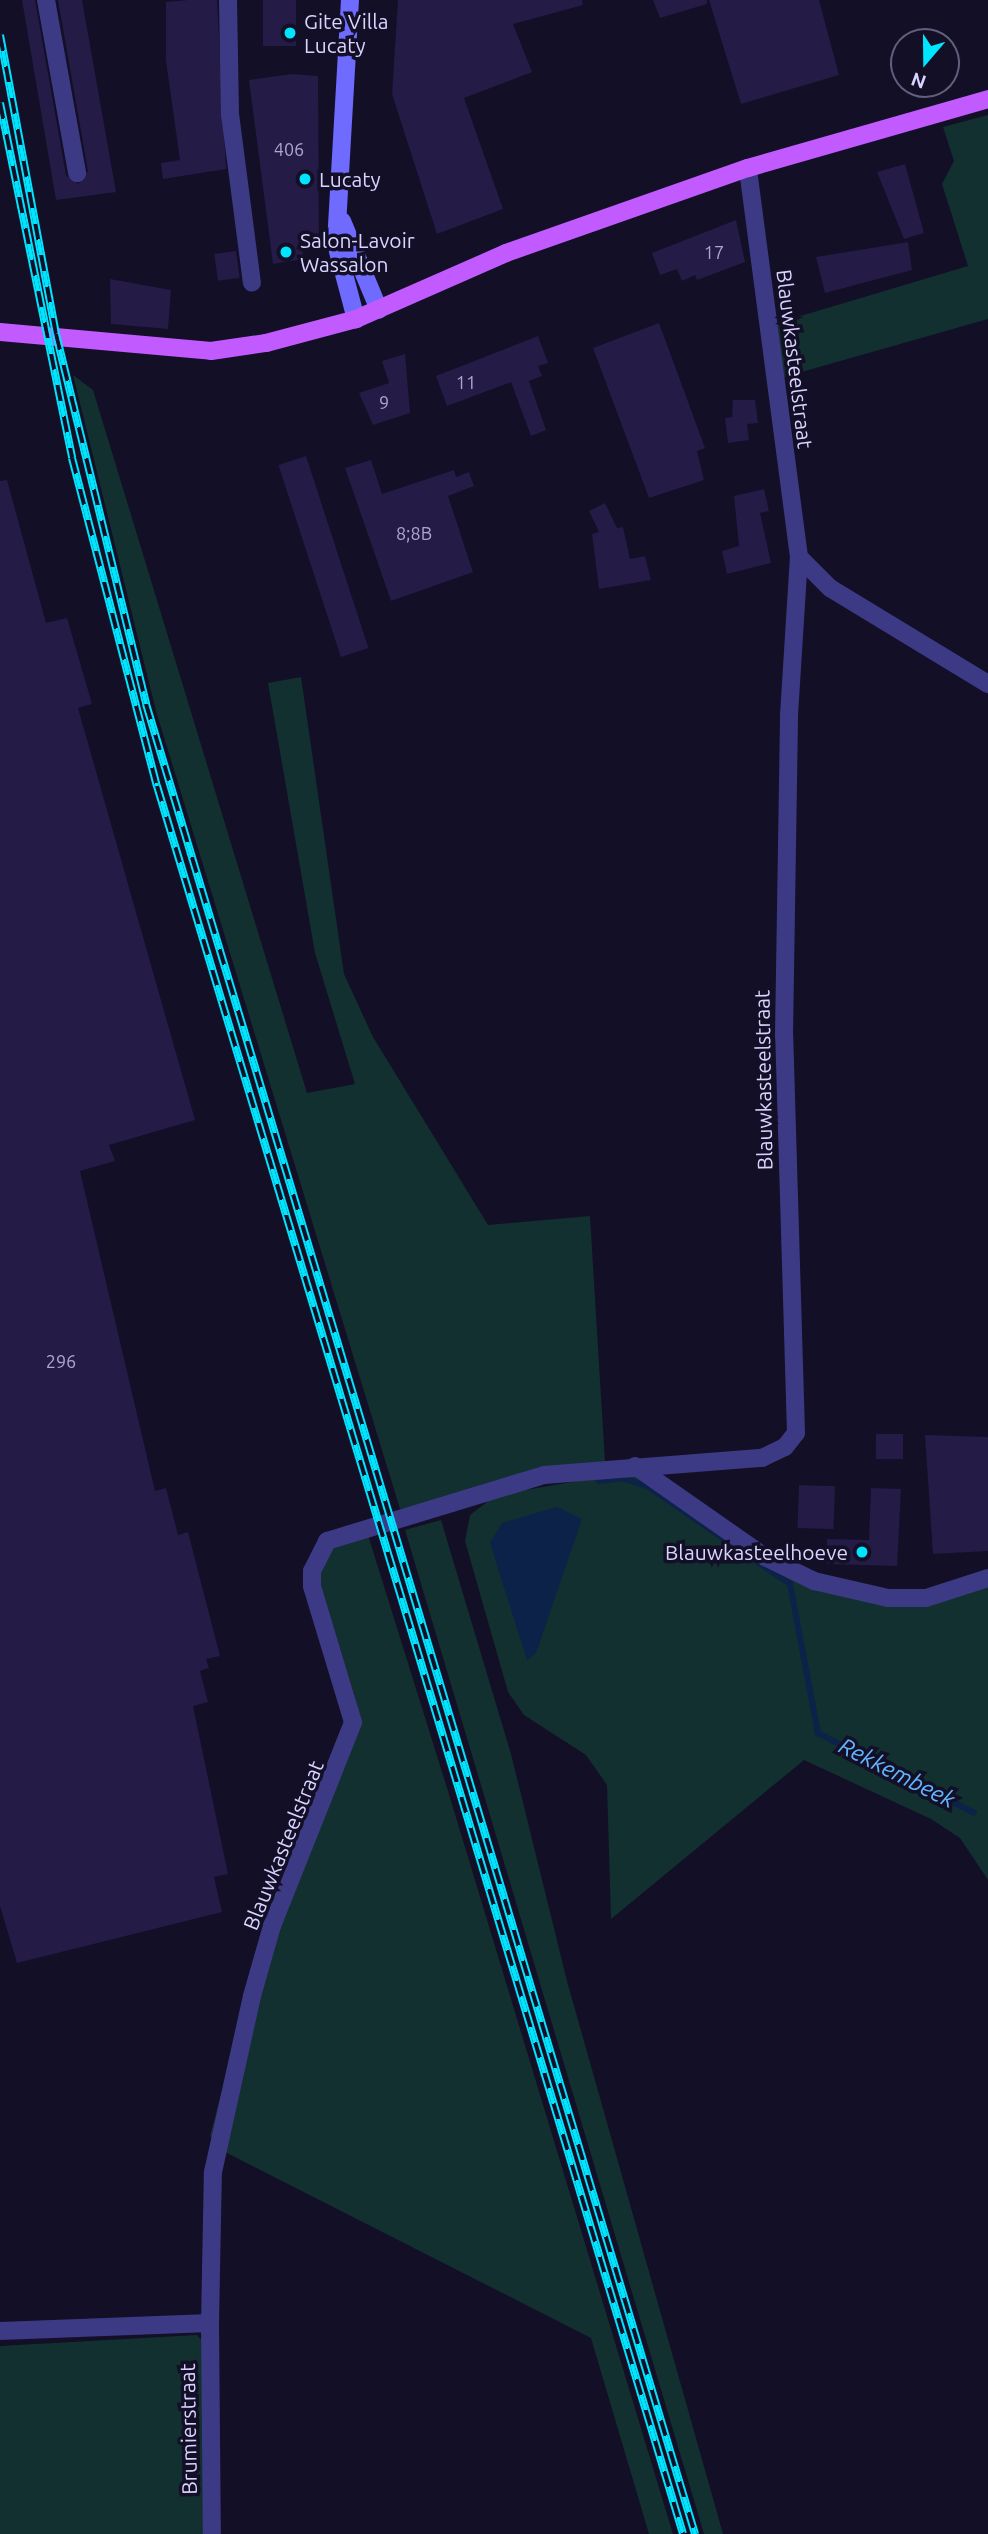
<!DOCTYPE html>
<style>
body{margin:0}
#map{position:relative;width:988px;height:2534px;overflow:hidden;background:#130f26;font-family:Ubuntu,sans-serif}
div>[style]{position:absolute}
.green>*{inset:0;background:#12302f}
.water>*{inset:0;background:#0c2248}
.stream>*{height:6px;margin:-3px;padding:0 3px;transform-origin:3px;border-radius:3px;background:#0c2248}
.building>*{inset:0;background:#241b47;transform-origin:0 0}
.street>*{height:18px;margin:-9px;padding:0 9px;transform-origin:9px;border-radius:9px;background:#3d3a85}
.secondary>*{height:18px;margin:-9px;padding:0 9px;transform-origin:9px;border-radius:9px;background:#6f6bff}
.primary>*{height:18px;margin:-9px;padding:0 9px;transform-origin:9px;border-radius:9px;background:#c25bff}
.rail>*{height:8px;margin-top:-4px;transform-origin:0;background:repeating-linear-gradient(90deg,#130f26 0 16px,#00e5ff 0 32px);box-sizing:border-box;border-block:2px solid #00e5ff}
.dots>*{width:19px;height:19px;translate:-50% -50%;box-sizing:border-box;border:4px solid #130f26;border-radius:50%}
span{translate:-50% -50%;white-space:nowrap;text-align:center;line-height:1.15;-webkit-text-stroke:7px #130f26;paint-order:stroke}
.number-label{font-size:18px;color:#aca6d1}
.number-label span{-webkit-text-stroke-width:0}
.poi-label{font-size:21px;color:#d9d4ff}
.left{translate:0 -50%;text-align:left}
.right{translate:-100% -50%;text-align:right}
.street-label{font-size:21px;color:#d9d4ff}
.water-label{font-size:23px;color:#62b6ff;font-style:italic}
.north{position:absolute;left:890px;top:28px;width:70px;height:70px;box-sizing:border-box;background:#130f26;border:2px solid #625e7d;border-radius:50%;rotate:200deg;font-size:19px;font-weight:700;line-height:28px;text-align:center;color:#d9d4ff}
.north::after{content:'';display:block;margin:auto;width:24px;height:32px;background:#00e5ff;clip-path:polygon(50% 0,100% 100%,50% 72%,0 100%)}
</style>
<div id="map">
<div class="green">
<i style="clip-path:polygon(988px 115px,988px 319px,784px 377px,777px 323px,968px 266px,942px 184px,954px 161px,943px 127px)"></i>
<i style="clip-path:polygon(73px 375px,93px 390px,307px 1093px,355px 1084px,315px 953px,268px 683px,301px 677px,344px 974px,373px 1037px,488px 1225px,590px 1216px,605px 1462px,400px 1509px,156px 711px)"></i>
<i style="clip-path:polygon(630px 1472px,816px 1590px,933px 1604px,988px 1585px,988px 1880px,960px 1838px,931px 1819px,804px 1760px,611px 1919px,607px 1785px,586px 1755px,524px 1715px,508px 1692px,465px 1541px,470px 1515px,496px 1495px)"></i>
<i style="clip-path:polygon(441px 1520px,511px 1754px,567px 1981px,723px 2534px,704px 2534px,405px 1530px)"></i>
<i style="clip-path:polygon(367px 1532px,448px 1791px,673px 2534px,649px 2534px,591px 2338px,225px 2152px,210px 2136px,266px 1922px,356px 1721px,354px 1694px,317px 1573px,332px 1548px)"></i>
<i style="clip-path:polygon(197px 2335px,206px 2345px,207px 2534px,0 2534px,0 2346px)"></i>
</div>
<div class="water">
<i style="clip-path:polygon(557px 1507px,582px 1519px,536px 1653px,527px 1660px,490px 1543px,502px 1523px)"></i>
</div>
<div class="stream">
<i style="left:599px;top:1481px;width:23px;rotate:-7deg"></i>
<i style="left:622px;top:1478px;width:26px;rotate:18deg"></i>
<i style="left:647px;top:1486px;width:173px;rotate:34.4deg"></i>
<i style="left:790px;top:1584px;width:152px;rotate:79.4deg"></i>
<i style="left:818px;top:1733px;width:175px;rotate:27.1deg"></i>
</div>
<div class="building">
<i style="clip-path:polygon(22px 0,35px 0,66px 175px,78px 184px,88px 171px,58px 0,82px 0,116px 192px,56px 200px)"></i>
<i style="clip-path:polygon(188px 0,217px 0,226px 169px,163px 179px,161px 163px,180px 160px,166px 61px,166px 2px)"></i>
<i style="left:263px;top:0;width:33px;height:46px"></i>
<i style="clip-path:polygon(398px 0,582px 0,583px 5px,513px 24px,532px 72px,464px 98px,503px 209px,437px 234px,392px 94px)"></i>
<i style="clip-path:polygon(653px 0,707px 0,707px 4px,660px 18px)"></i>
<i style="clip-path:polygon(709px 0,819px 0,839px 75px,741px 104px)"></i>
<i style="clip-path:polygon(292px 74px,318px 76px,319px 244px,302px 247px,304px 259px,273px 264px,249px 80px)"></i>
<i style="clip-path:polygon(905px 164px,924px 233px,904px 239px,877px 172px)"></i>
<i style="clip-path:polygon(736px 220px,745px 262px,697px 280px,695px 275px,682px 281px,677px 269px,660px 275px,652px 253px)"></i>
<i style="clip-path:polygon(908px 242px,912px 270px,825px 293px,816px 257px)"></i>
<i style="left:236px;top:251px;width:27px;height:22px;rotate:82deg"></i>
<i style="left:787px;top:270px;width:32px;height:14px;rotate:76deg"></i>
<i style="clip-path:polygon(110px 279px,171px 290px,168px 329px,111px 324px)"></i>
<i style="clip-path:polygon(659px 323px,705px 448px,697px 451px,704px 480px,649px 498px,593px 348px)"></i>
<i style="clip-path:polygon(538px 336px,548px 363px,538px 366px,542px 376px,529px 381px,546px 430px,531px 436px,511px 382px,447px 406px,436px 376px)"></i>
<i style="clip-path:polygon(405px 354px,410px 413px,373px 425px,359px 393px,389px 383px,382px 361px)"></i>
<i style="clip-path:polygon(733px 400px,755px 400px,758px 423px,747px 424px,749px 440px,728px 443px,725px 418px,732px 417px)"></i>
<i style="left:306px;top:456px;width:202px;height:29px;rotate:72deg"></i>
<i style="clip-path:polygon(371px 460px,382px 494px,454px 470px,456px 477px,469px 472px,474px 486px,448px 496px,473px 572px,391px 601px,345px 468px)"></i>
<i style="clip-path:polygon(7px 480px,46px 623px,67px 618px,92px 704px,78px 708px,195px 1120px,109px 1145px,115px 1161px,80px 1171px,155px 1491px,166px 1488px,178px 1535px,188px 1532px,220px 1656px,206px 1659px,209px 1668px,200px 1671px,208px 1702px,193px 1706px,228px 1874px,214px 1877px,222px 1912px,17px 1963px,0 1906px,0 481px)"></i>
<i style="clip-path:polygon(764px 489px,769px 511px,760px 513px,771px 563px,727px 574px,722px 551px,739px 546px,734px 496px)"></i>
<i style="clip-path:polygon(605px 503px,617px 528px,623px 527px,630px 559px,645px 556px,651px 580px,599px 589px,592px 534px,599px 532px,589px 511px)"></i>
<i style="left:876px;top:1434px;width:27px;height:25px"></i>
<i style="clip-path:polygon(925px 1435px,988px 1437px,988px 1551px,933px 1554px)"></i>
<i style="left:799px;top:1485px;width:36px;height:43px;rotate:2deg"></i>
<i style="clip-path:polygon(871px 1488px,901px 1489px,897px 1566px,827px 1564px,827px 1539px,869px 1540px)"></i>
</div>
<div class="street">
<i style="left:46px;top:0;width:176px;rotate:79.8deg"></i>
<i style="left:228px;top:0;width:114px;rotate:89deg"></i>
<i style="left:230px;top:114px;width:170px;rotate:82.6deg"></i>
<i style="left:799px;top:557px;width:44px;rotate:45deg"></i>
<i style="left:830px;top:588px;width:185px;rotate:31.3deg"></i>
<i style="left:635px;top:1466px;width:159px;rotate:35deg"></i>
<i style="left:765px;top:1557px;width:55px;rotate:26.1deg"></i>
<i style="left:814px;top:1581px;width:76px;rotate:12.9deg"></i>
<i style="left:888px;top:1598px;width:38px"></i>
<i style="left:926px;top:1598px;width:65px;rotate:-17.9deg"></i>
<i style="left:210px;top:2323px;width:211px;rotate:89.5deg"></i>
<i style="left:0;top:2331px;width:210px;rotate:-2.2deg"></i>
<i style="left:210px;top:2323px;width:151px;rotate:-88.9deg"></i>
<i style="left:213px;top:2172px;width:180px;rotate:-77.5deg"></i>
<i style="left:252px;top:1996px;width:73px;rotate:-74.1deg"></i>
<i style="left:272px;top:1926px;width:219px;rotate:-68.3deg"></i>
<i style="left:353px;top:1722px;width:142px;rotate:-106.8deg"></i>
<i style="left:312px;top:1586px;width:15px;rotate:-90deg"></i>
<i style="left:312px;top:1571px;width:34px;rotate:-63deg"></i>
<i style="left:327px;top:1541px;width:227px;rotate:-16.9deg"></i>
<i style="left:544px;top:1475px;width:219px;rotate:-4.5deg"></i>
<i style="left:762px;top:1458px;width:25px;rotate:-26deg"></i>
<i style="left:785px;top:1447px;width:18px;rotate:-52deg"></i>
<i style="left:796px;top:1433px;width:397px;rotate:-91.7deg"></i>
<i style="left:784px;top:1036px;width:321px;rotate:-89.1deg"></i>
<i style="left:789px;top:715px;width:158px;rotate:-86.4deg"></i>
<i style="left:799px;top:557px;width:392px;rotate:-97.5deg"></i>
</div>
<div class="secondary">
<i style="left:350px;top:0;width:244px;rotate:93.3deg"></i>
<i style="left:336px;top:244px;width:78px;rotate:75.1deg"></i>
<i style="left:342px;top:221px;width:96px;rotate:67.4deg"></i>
</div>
<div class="primary">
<i style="left:0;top:332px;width:212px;rotate:5.1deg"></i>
<i style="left:211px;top:351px;width:56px;rotate:-8.3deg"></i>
<i style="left:266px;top:343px;width:93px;rotate:-14.9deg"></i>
<i style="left:356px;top:319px;width:164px;rotate:-23.7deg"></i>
<i style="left:506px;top:253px;width:256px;rotate:-19.4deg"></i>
<i style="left:748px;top:168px;width:250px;rotate:-16deg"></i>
</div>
<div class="rail">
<i style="left:0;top:35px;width:304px;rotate:79.4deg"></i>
<i style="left:56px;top:334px;width:381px;rotate:76.3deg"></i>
<i style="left:146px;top:704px;width:1911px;rotate:73.3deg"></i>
<i style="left:0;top:103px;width:362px;rotate:78.5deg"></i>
<i style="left:72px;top:458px;width:339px;rotate:75.5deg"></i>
<i style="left:157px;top:786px;width:1825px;rotate:73.25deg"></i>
</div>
<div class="dots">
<i style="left:290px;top:33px;background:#00e5ff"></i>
<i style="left:305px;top:179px;background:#00e5ff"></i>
<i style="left:286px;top:252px;background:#00e5ff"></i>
<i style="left:862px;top:1552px;background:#00e5ff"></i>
</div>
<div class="number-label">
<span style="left:289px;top:149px">406</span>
<span style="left:714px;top:252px">17</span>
<span style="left:466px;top:382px">11</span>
<span style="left:384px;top:402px">9</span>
<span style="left:414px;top:533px">8;8B</span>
<span style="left:61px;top:1361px">296</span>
</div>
<div class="poi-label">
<span class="left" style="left:304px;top:33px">Gite Villa<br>Lucaty</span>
<span class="left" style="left:319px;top:179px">Lucaty</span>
<span class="left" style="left:300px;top:252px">Salon-Lavoir<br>Wassalon</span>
<span class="right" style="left:848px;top:1552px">Blauwkasteelhoeve</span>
</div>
<div class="street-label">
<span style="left:795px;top:359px;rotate:83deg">Blauwkasteelstraat</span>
<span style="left:763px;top:1080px;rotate:-91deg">Blauwkasteelstraat</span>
<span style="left:283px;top:1845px;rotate:-68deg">Blauwkasteelstraat</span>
<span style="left:188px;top:2429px;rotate:-91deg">Brumierstraat</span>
</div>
<div class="water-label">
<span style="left:897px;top:1773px;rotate:27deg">Rekkembeek</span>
</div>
<div class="north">N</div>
</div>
